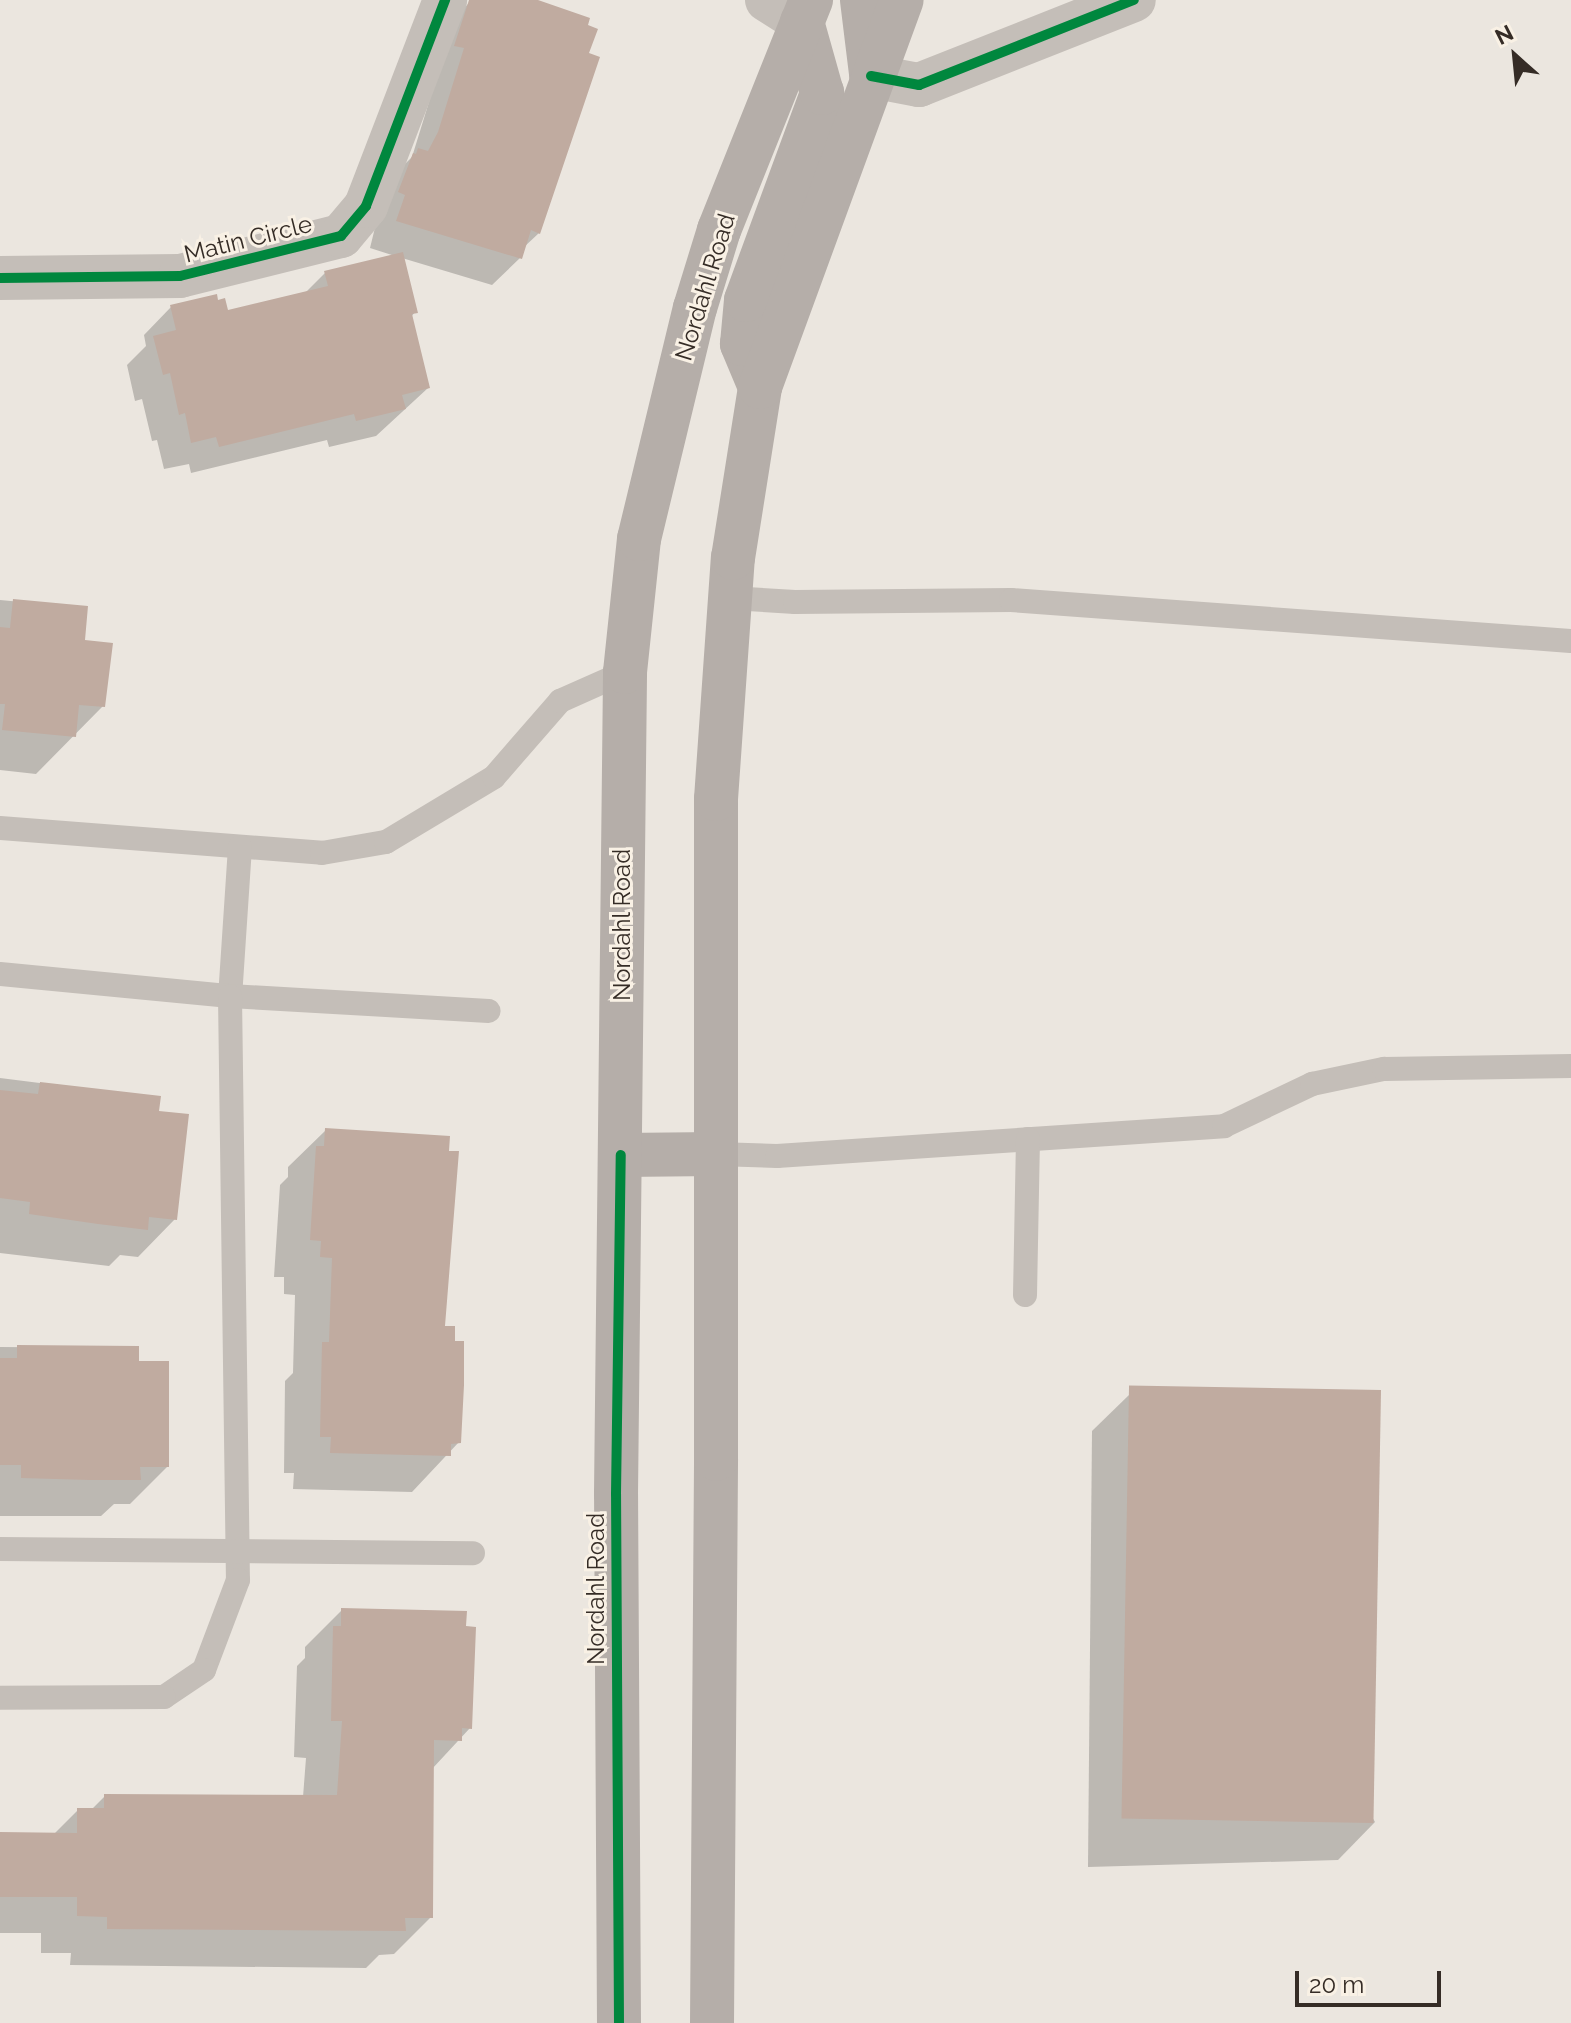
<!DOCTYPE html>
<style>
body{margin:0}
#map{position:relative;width:1571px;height:2023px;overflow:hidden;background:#ebe6df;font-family:Raleway,sans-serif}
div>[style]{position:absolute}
.shadow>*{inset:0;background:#0003}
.building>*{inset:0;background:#c0aba0;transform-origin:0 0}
.lane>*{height:24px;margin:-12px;padding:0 12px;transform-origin:12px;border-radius:12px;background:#c4beb8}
.street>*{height:44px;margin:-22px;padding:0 22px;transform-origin:22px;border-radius:22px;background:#c4beb8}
.secondary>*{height:44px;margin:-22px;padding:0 22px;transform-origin:22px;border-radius:22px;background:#b5aea9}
.cycleway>*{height:10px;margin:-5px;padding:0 5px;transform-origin:5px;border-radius:5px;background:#00873e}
span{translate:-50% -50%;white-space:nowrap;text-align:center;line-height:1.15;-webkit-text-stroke:6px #f9f1e5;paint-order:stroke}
.street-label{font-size:24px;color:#352c26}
.north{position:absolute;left:1475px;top:16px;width:80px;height:80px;-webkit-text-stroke:6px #f9f1e5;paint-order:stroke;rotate:333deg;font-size:22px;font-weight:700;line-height:32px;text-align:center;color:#352c26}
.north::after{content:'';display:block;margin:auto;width:28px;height:36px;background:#352c26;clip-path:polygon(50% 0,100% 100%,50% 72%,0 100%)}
.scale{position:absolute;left:1295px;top:1971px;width:146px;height:36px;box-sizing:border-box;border:4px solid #352c26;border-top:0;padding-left:10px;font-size:24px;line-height:28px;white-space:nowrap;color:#352c26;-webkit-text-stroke:6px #f9f1e5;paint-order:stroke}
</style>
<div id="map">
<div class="shadow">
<i style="clip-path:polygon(532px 0,587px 54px,539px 233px,523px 248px,520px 258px,492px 285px,402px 258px,415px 312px,411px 317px,428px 388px,376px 436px,329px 447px,327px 440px,191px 473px,189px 464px,164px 469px,157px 440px,152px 441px,142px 399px,135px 401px,127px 365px,146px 346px,144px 335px,171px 307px,227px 312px,304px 294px,325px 273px,395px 256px,370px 248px,386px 183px,412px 157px,437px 76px,444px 28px,471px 1px)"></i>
<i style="clip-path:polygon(0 600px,86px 608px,83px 642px,103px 706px,36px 774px,0 770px)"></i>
<i style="clip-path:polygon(0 1078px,159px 1098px,157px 1113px,175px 1219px,138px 1257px,120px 1255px,109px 1266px,0 1253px)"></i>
<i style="clip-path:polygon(326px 1130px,443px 1328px,459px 1442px,412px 1492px,293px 1489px,294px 1473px,284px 1473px,285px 1381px,293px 1373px,295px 1295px,284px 1294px,284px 1277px,274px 1277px,280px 1185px,288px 1177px,288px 1167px)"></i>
<i style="clip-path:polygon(0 1347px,137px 1348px,137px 1363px,167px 1467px,130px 1504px,114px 1504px,101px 1516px,0 1516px)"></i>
<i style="clip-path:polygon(1130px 1394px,1375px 1822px,1338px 1860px,1088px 1867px,1092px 1431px)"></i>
<i style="clip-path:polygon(342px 1610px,470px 1728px,432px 1769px,431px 1917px,394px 1954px,379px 1955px,366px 1968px,70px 1965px,71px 1953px,41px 1953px,41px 1933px,0 1933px,0 1834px,53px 1835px,78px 1810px,91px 1810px,105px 1796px,303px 1797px,306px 1758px,294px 1757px,297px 1666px,305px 1658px,305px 1647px)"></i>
</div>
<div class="building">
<i style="clip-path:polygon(469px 0,538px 0,590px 18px,588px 25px,598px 29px,589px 53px,600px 57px,540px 234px,531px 230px,522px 259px,396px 221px,405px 195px,398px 192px,413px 153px,416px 154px,418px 148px,428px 151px,438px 132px,464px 48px,454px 46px)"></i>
<i style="clip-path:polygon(403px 252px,418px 313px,412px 314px,430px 388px,402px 395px,406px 409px,356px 421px,354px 414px,219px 447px,216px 437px,191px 443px,185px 413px,179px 415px,170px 373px,163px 375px,153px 336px,176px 330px,170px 305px,217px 294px,218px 300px,225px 298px,228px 310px,328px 286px,324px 271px)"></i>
<i style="clip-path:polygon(13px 599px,88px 606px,85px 640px,113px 643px,105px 707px,79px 705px,76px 737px,2px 730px,5px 704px,0 704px,0 627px,10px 628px)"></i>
<i style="clip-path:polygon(40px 1082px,161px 1096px,159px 1111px,189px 1114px,177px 1220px,149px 1217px,148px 1230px,98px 1224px,29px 1214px,30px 1202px,0 1198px,0 1090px,38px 1094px)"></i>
<i style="clip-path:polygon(325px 1128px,450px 1136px,449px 1151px,459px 1151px,445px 1326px,455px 1326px,455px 1341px,464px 1341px,464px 1385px,461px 1443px,451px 1444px,451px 1456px,330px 1453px,331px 1437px,320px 1437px,322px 1342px,329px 1342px,332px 1258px,320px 1257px,321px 1241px,310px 1240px,316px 1146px,324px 1146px)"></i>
<i style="clip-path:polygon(17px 1345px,139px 1346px,139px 1361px,169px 1361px,169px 1467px,140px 1467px,141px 1480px,90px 1480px,21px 1478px,21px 1465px,0 1465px,0 1358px,17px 1358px)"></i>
<i style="left:1381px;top:1390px;width:433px;height:252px;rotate:91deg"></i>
<i style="clip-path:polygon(341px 1608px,467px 1611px,466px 1626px,476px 1627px,472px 1729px,462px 1728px,462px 1741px,434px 1740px,433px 1918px,405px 1918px,406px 1931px,107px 1929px,107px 1917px,77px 1916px,77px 1897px,0 1897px,0 1832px,77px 1833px,77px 1808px,104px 1808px,104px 1794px,337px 1795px,342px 1721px,331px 1721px,333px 1626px,341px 1626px)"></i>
</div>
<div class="lane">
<i style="left:730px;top:598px;width:65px;rotate:3.5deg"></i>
<i style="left:795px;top:602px;width:216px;rotate:-0.5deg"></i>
<i style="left:1011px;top:600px;width:561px;rotate:4.19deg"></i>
<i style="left:0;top:828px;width:323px;rotate:4.4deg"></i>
<i style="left:322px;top:853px;width:65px;rotate:-9.8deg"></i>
<i style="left:386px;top:842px;width:126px;rotate:-31deg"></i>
<i style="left:494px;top:777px;width:101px;rotate:-49deg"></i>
<i style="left:560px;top:701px;width:71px;rotate:-24deg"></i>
<i style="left:240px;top:847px;width:149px;rotate:93.8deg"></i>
<i style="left:230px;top:996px;width:259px;rotate:3.3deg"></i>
<i style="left:0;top:974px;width:231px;rotate:5.5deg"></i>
<i style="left:230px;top:996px;width:584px;rotate:89.22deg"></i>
<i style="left:238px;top:1580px;width:96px;rotate:110.7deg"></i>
<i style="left:204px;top:1670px;width:48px;rotate:146deg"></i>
<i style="left:164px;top:1697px;width:164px;rotate:179.7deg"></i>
<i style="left:716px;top:1154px;width:61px;rotate:1.9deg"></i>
<i style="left:777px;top:1156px;width:448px;rotate:-3.8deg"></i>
<i style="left:1224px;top:1126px;width:98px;rotate:-25.5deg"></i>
<i style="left:1312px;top:1084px;width:74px;rotate:-11.8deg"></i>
<i style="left:1384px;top:1069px;width:187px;rotate:-0.9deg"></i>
<i style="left:1025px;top:1295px;width:156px;rotate:-88.9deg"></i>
<i style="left:0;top:1549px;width:473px;rotate:0.5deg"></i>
</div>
<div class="street">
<i style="left:767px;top:0;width:41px;rotate:32.2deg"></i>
<i style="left:871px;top:76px;width:49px;rotate:10.6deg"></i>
<i style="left:919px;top:85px;width:231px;rotate:-21.6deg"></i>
<i style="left:0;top:278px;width:180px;rotate:-0.6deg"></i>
<i style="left:180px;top:276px;width:166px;rotate:-14deg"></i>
<i style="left:341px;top:236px;width:39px;rotate:-50deg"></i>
<i style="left:366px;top:206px;width:221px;rotate:-69deg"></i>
</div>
<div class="secondary">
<i style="left:862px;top:0;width:74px;rotate:83deg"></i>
<i style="left:760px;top:387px;width:47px;rotate:-112.7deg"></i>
<i style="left:742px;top:344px;width:44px;rotate:-84.8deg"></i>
<i style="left:746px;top:300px;width:221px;rotate:-69.8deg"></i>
<i style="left:822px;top:93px;width:74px;rotate:-105.7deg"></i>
<i style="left:621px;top:1155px;width:95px;rotate:-0.6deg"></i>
<i style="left:619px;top:2023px;width:529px;rotate:-90.32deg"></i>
<i style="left:616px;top:1494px;width:822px;rotate:-89.37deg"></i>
<i style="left:625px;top:672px;width:134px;rotate:-84deg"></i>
<i style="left:639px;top:539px;width:238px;rotate:-76.4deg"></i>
<i style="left:695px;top:308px;width:82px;rotate:-72.9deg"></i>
<i style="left:719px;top:230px;width:248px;rotate:-68.2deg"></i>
<i style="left:712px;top:2023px;width:564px;rotate:-89.59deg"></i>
<i style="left:716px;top:1459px;width:660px;rotate:-90deg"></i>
<i style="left:716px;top:799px;width:242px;rotate:-86deg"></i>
<i style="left:733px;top:558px;width:173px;rotate:-81deg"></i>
<i style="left:760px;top:387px;width:412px;rotate:-69.9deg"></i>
</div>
<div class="cycleway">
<i style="left:871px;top:76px;width:49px;rotate:10.6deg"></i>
<i style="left:919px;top:85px;width:231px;rotate:-21.6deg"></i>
<i style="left:0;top:278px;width:180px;rotate:-0.6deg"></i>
<i style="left:180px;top:276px;width:166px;rotate:-14deg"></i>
<i style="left:341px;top:236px;width:39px;rotate:-50deg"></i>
<i style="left:366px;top:206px;width:221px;rotate:-69deg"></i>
<i style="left:619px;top:2023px;width:529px;rotate:-90.32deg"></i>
<i style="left:616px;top:1494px;width:339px;rotate:-89.2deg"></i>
</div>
<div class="street-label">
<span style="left:248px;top:239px;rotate:-14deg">Matin Circle</span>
<span style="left:705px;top:287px;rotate:-73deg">Nordahl Road</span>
<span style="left:622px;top:925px;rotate:-90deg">Nordahl Road</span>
<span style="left:596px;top:1589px;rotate:-90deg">Nordahl Road</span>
</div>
<div class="north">N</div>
<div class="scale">20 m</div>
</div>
